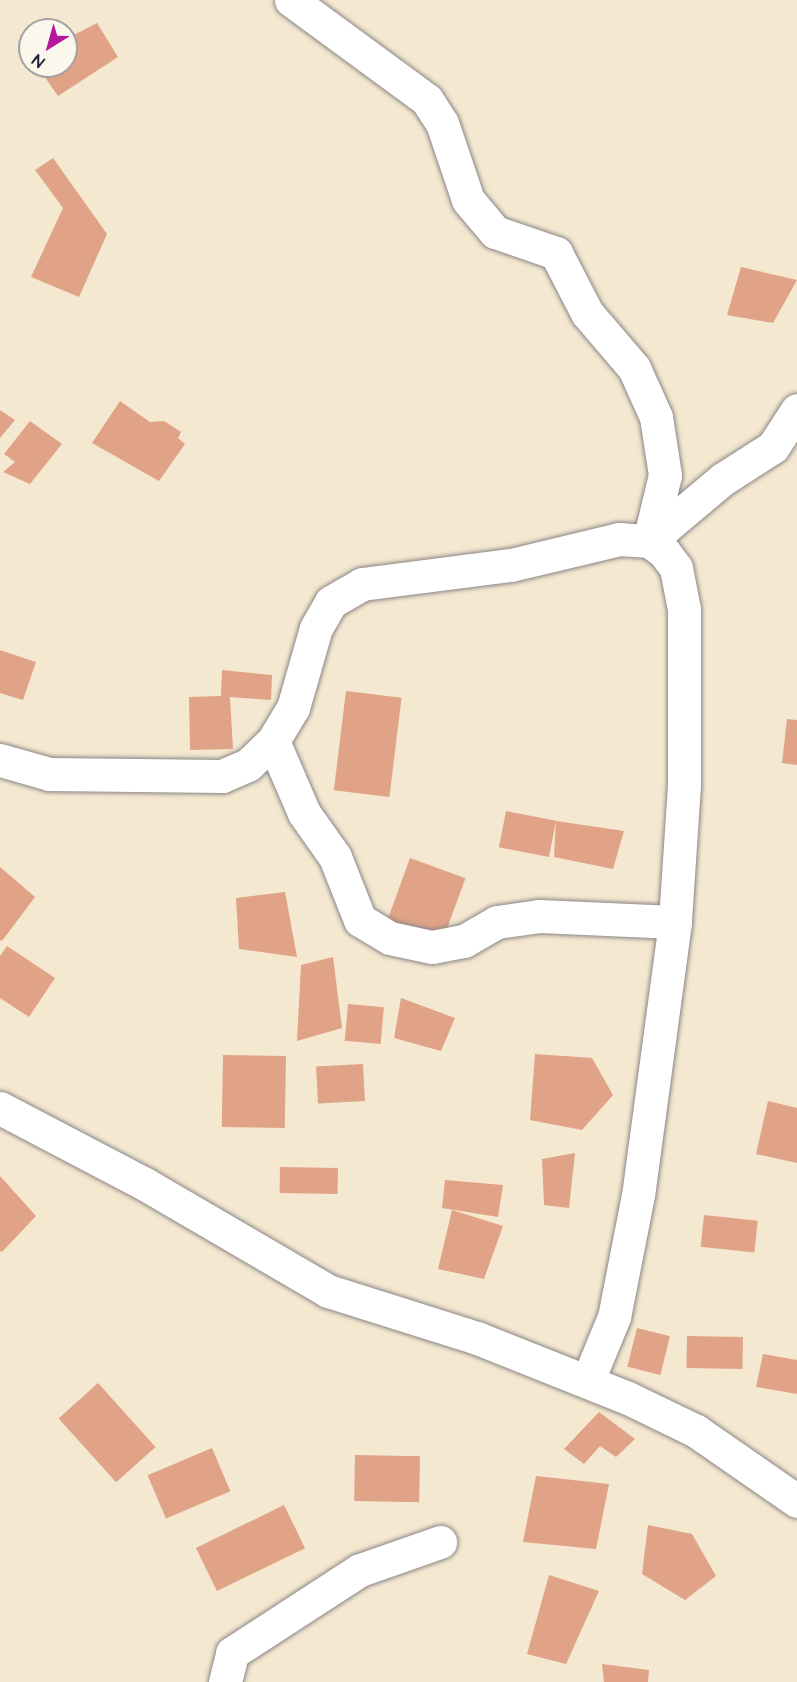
<!DOCTYPE html>
<style>
body{margin:0}
#map{position:relative;width:797px;height:1682px;overflow:hidden;background:#f4e8d0;font-family:"Architects Daughter",sans-serif}
div>[style]{position:absolute}
.building>*{inset:0;background:#e0a387;transform-origin:0 0}
.roads{filter:drop-shadow(0 0 2px #8b8586) drop-shadow(0 0 2px #8b8586)}
.minor>*{height:33px;margin:-16.5px;padding:0 16.5px;transform-origin:16.5px;border-radius:16.5px;background:#fff}
span{translate:-50% -50%;white-space:nowrap;text-align:center;line-height:1.15;-webkit-text-stroke:6px #fbf7ec;paint-order:stroke}
.north{position:absolute;left:18px;top:18px;width:60px;height:60px;box-sizing:border-box;background:#fbf7ec;border:2px solid #a4a2a5;border-radius:50%;rotate:217deg;font-size:16px;font-weight:700;line-height:24px;text-align:center;color:#22223b}
.north::after{content:'';display:block;margin:auto;width:21px;height:27px;background:#b5179e;clip-path:polygon(50% 0,100% 100%,50% 72%,0 100%)}
</style>
<div id="map">
<div class="building">
<i style="clip-path:polygon(97px 23px,118px 57px,58px 96px,37px 66px,66px 66px,66px 39px)"></i>
<i style="clip-path:polygon(53px 158px,107px 234px,79px 297px,31px 277px,63px 208px,35px 170px)"></i>
<i style="clip-path:polygon(741px 267px,797px 280px,773px 323px,727px 315px)"></i>
<i style="clip-path:polygon(120px 401px,150px 422px,164px 421px,181px 432px,178px 438px,185px 444px,159px 481px,92px 443px)"></i>
<i style="clip-path:polygon(0 410px,15px 420px,0 438px)"></i>
<i style="clip-path:polygon(30px 421px,62px 444px,30px 484px,3px 472px,15px 462px,4px 454px)"></i>
<i style="clip-path:polygon(0 650px,36px 662px,23px 700px,0 693px)"></i>
<i style="clip-path:polygon(222px 670px,272px 675px,271px 700px,230px 697px,233px 749px,190px 750px,189px 697px,221px 696px)"></i>
<i style="left:346px;top:691px;width:56px;height:100px;rotate:7deg"></i>
<i style="clip-path:polygon(787px 719px,797px 720px,797px 765px,782px 763px)"></i>
<i style="left:506px;top:811px;width:51px;height:37px;rotate:11deg"></i>
<i style="clip-path:polygon(556px 821px,624px 831px,613px 869px,554px 857px)"></i>
<i style="left:410px;top:858px;width:59px;height:68px;rotate:20deg"></i>
<i style="clip-path:polygon(0 867px,35px 897px,2px 941px,0 940px)"></i>
<i style="clip-path:polygon(285px 892px,297px 957px,239px 949px,236px 898px)"></i>
<i style="clip-path:polygon(7px 946px,55px 978px,29px 1017px,0 998px,0 956px)"></i>
<i style="clip-path:polygon(333px 957px,342px 1028px,297px 1041px,301px 965px)"></i>
<i style="clip-path:polygon(401px 998px,455px 1018px,441px 1051px,394px 1038px)"></i>
<i style="left:348px;top:1004px;width:36px;height:37px;rotate:5deg"></i>
<i style="clip-path:polygon(535px 1054px,592px 1058px,613px 1095px,582px 1130px,530px 1120px)"></i>
<i style="left:223px;top:1055px;width:63px;height:72px;rotate:1deg"></i>
<i style="left:363px;top:1064px;width:37px;height:47px;rotate:87deg"></i>
<i style="clip-path:polygon(768px 1101px,797px 1108px,797px 1163px,756px 1154px)"></i>
<i style="clip-path:polygon(575px 1153px,569px 1208px,544px 1205px,542px 1159px)"></i>
<i style="left:280px;top:1167px;width:58px;height:26px;rotate:1deg"></i>
<i style="clip-path:polygon(0 1176px,36px 1216px,2px 1252px,0 1251px)"></i>
<i style="clip-path:polygon(445px 1180px,503px 1185px,498px 1217px,442px 1208px)"></i>
<i style="clip-path:polygon(452px 1210px,503px 1226px,484px 1279px,438px 1269px)"></i>
<i style="left:704px;top:1215px;width:54px;height:32px;rotate:6deg"></i>
<i style="left:637px;top:1328px;width:34px;height:40px;rotate:14deg"></i>
<i style="left:687px;top:1336px;width:56px;height:32px;rotate:1deg"></i>
<i style="clip-path:polygon(763px 1354px,797px 1360px,797px 1394px,756px 1387px)"></i>
<i style="left:98px;top:1383px;width:86px;height:53px;rotate:48deg"></i>
<i style="clip-path:polygon(599px 1412px,635px 1439px,616px 1457px,600px 1446px,584px 1464px,564px 1449px)"></i>
<i style="left:212px;top:1448px;width:47px;height:70px;rotate:67deg"></i>
<i style="left:355px;top:1455px;width:65px;height:46px;rotate:1deg"></i>
<i style="clip-path:polygon(536px 1476px,609px 1484px,596px 1549px,523px 1542px)"></i>
<i style="left:284px;top:1505px;width:48px;height:98px;rotate:64deg"></i>
<i style="clip-path:polygon(648px 1525px,692px 1534px,716px 1576px,685px 1600px,642px 1574px)"></i>
<i style="clip-path:polygon(549px 1575px,599px 1591px,566px 1664px,527px 1654px)"></i>
<i style="clip-path:polygon(602px 1664px,649px 1670px,648px 1682px,604px 1682px)"></i>
</div>
<div class="roads">
<div class="minor">
<i style="left:291px;top:0;width:169px;rotate:36.3deg"></i>
<i style="left:427px;top:100px;width:27px;rotate:57deg"></i>
<i style="left:442px;top:123px;width:81px;rotate:71.3deg"></i>
<i style="left:468px;top:200px;width:42px;rotate:49.8deg"></i>
<i style="left:495px;top:232px;width:65px;rotate:19deg"></i>
<i style="left:556px;top:253px;width:68px;rotate:62.7deg"></i>
<i style="left:587px;top:313px;width:72px;rotate:49.5deg"></i>
<i style="left:634px;top:368px;width:54px;rotate:65.8deg"></i>
<i style="left:656px;top:417px;width:59px;rotate:81.2deg"></i>
<i style="left:665px;top:475px;width:68px;rotate:103.6deg"></i>
<i style="left:649px;top:541px;width:97px;rotate:-40deg"></i>
<i style="left:723px;top:479px;width:59px;rotate:-32.6deg"></i>
<i style="left:773px;top:447px;width:44px;rotate:-57deg"></i>
<i style="left:273px;top:741px;width:78px;rotate:66.7deg"></i>
<i style="left:304px;top:813px;width:54px;rotate:54.8deg"></i>
<i style="left:335px;top:857px;width:68px;rotate:68.4deg"></i>
<i style="left:360px;top:920px;width:35px;rotate:31deg"></i>
<i style="left:390px;top:938px;width:43px;rotate:12.1deg"></i>
<i style="left:432px;top:947px;width:33px;rotate:-11deg"></i>
<i style="left:464px;top:941px;width:38px;rotate:-30deg"></i>
<i style="left:497px;top:922px;width:42px;rotate:-8.1deg"></i>
<i style="left:539px;top:916px;width:136px;rotate:2.5deg"></i>
<i style="left:0;top:760px;width:51px;rotate:15.9deg"></i>
<i style="left:49px;top:774px;width:173px;rotate:0.7deg"></i>
<i style="left:222px;top:776px;width:28px;rotate:-23deg"></i>
<i style="left:248px;top:765px;width:35px;rotate:-44deg"></i>
<i style="left:273px;top:741px;width:39px;rotate:-59deg"></i>
<i style="left:293px;top:708px;width:83px;rotate:-74deg"></i>
<i style="left:316px;top:628px;width:30px;rotate:-60deg"></i>
<i style="left:331px;top:602px;width:36px;rotate:-30deg"></i>
<i style="left:362px;top:584px;width:150px;rotate:-7.3deg"></i>
<i style="left:511px;top:565px;width:111px;rotate:-13.5deg"></i>
<i style="left:619px;top:539px;width:30px;rotate:4deg"></i>
<i style="left:649px;top:541px;width:19px;rotate:36deg"></i>
<i style="left:664px;top:552px;width:20px;rotate:53deg"></i>
<i style="left:676px;top:568px;width:42px;rotate:79deg"></i>
<i style="left:684px;top:609px;width:176px;rotate:90deg"></i>
<i style="left:684px;top:785px;width:137px;rotate:93.8deg"></i>
<i style="left:675px;top:922px;width:275px;rotate:97.7deg"></i>
<i style="left:638px;top:1195px;width:124px;rotate:101.1deg"></i>
<i style="left:614px;top:1317px;width:68px;rotate:112.4deg"></i>
<i style="left:0;top:1108px;width:164px;rotate:27.7deg"></i>
<i style="left:145px;top:1184px;width:212px;rotate:30.3deg"></i>
<i style="left:328px;top:1291px;width:156px;rotate:17.5deg"></i>
<i style="left:477px;top:1338px;width:162px;rotate:21.7deg"></i>
<i style="left:628px;top:1398px;width:76px;rotate:25.9deg"></i>
<i style="left:696px;top:1431px;width:123px;rotate:34.7deg"></i>
<i style="left:225px;top:1682px;width:30px;rotate:-76deg"></i>
<i style="left:232px;top:1653px;width:153px;rotate:-33deg"></i>
<i style="left:360px;top:1570px;width:85px;rotate:-19.3deg"></i>
</div>
</div>
<div class="north">N</div>
</div>
